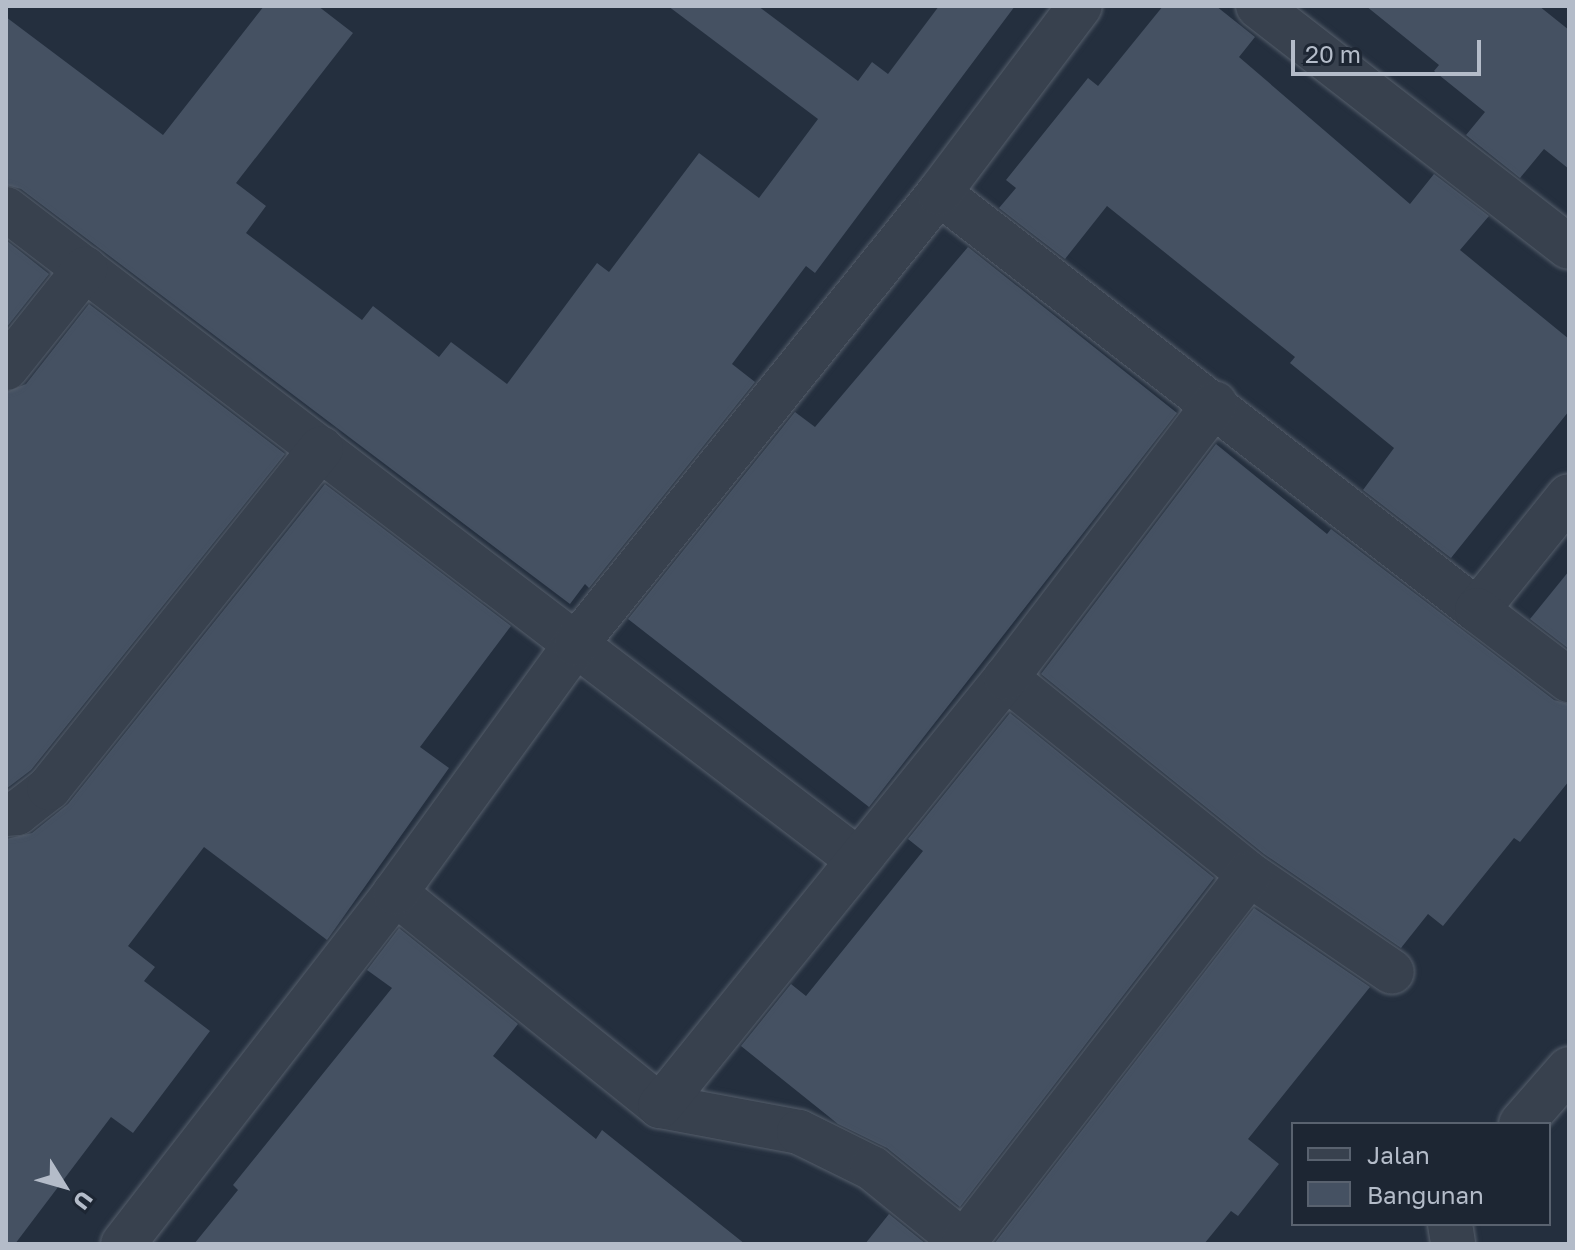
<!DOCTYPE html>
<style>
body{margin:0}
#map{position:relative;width:1575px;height:1250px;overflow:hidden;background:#242f3e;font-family:"Golos Text",sans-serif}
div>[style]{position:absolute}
.building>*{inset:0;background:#455162}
.roads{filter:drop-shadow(0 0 2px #565f6c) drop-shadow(0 0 2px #565f6c)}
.street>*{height:44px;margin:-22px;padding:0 22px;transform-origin:22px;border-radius:22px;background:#38414e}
span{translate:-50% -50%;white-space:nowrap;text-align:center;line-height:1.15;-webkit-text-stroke:6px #1d2633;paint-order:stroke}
.frame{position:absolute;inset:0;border:8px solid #b4bcc9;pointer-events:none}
.legend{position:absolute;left:1291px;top:1122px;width:260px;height:104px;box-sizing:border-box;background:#1d2633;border:2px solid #59626f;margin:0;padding:10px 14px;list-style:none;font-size:24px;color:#b4bcc9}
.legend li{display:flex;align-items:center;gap:16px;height:40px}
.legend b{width:40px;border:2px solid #59626f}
.north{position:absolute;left:24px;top:1146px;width:80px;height:80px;-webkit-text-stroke:6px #1d2633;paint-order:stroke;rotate:127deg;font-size:22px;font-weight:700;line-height:32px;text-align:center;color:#b4bcc9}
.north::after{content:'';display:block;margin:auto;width:28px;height:36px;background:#b4bcc9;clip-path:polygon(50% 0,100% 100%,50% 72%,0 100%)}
.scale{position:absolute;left:1291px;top:40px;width:190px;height:36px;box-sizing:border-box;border:4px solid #b4bcc9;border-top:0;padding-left:10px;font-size:24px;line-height:28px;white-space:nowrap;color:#b4bcc9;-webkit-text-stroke:6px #1d2633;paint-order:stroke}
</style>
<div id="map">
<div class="building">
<i style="clip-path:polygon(264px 6px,318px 6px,353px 33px,236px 183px,266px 206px,246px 233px,362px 320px,373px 306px,439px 357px,451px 342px,507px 384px,597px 263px,609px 272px,699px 153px,759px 198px,818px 119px,668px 6px,758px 6px,858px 81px,872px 62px,888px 74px,939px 6px,1015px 6px,815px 273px,806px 266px,732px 364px,755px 382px,589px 588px,585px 584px,570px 604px,21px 189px,6px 185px,6px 17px,163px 135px)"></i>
<i style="clip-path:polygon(1163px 6px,1216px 6px,1255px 37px,1239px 57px,1410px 204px,1434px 174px,1489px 216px,1460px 250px,1569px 339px,1569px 411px,1451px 558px,1363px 490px,1394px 448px,1290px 363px,1295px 357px,1107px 206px,1065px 259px,999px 208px,1016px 188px,1006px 180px,1088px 78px,1098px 86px)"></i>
<i style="clip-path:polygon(1366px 6px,1539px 6px,1569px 30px,1569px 169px,1544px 149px,1520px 178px,1466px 135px,1485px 112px,1434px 71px,1439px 65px)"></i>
<i style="clip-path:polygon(6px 240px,49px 274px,6px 328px)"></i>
<i style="clip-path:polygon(968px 247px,1177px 413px,869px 807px,628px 619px,795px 412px,815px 427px)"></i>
<i style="clip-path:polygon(89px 304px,285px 454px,31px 770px,6px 789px,6px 392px,26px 384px)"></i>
<i style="clip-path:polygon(1216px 444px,1327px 534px,1331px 529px,1554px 700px,1569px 704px,1569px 781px,1520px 842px,1514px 838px,1443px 926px,1428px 914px,1401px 948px,1264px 854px,1041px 674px)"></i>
<i style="clip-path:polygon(325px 484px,511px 626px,420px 747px,449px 768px,327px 940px,204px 847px,128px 946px,155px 967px,144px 981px,210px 1031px,133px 1133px,111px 1117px,15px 1244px,6px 1244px,6px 839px,32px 833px,68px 804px)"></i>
<i style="clip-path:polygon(1569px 571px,1569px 649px,1530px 619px)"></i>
<i style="clip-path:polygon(1010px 713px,1214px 878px,960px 1207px,887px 1148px,838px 1124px,741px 1046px,791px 984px,806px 996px,923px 851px,908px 839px)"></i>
<i style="clip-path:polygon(1254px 908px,1370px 987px,1248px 1139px,1279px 1164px,1238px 1216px,1231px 1211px,1204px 1244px,994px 1244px)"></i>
<i style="clip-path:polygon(399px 928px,518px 1024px,493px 1056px,596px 1139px,602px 1130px,745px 1244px,194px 1244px,238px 1190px,233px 1185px,392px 988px,367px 970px)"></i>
<i style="clip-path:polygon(889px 1214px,926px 1244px,865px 1244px)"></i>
</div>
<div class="roads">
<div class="street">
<i style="left:1258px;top:6px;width:393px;rotate:37.8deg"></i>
<i style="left:939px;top:193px;width:681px;rotate:37.78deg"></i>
<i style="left:1477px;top:610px;width:146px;rotate:-51.1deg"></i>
<i style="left:6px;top:209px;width:1072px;rotate:37.38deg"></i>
<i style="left:6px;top:368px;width:127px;rotate:-51.4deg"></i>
<i style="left:1477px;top:610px;width:116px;rotate:37.3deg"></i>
<i style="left:1006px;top:678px;width:312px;rotate:38.9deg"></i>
<i style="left:1249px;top:874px;width:173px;rotate:34.4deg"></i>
<i style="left:6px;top:814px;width:11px;rotate:-5deg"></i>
<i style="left:17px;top:813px;width:41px;rotate:-38deg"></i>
<i style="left:49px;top:788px;width:435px;rotate:-51.3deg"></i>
<i style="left:395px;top:893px;width:340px;rotate:38.8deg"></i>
<i style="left:660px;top:1106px;width:141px;rotate:10.6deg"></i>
<i style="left:799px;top:1132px;width:81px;rotate:26.3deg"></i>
<i style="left:872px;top:1168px;width:121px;rotate:39deg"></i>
<i style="left:660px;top:1106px;width:550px;rotate:-51.05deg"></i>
<i style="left:1006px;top:678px;width:345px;rotate:-52.7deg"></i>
<i style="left:1521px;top:1124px;width:73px;rotate:-48.9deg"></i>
<i style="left:1450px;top:1224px;width:20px;rotate:81deg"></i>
<i style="left:964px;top:1242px;width:465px;rotate:-52.2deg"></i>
<i style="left:123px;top:1244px;width:444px;rotate:-52.2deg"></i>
<i style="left:395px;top:893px;width:308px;rotate:-54deg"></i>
<i style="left:576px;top:644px;width:579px;rotate:-51.17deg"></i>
<i style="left:939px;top:193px;width:234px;rotate:-53deg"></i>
</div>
</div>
<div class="frame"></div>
<ul class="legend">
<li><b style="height:10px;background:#38414e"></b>Jalan</li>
<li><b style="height:22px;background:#455162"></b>Bangunan</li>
</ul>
<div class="north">U</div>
<div class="scale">20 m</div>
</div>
